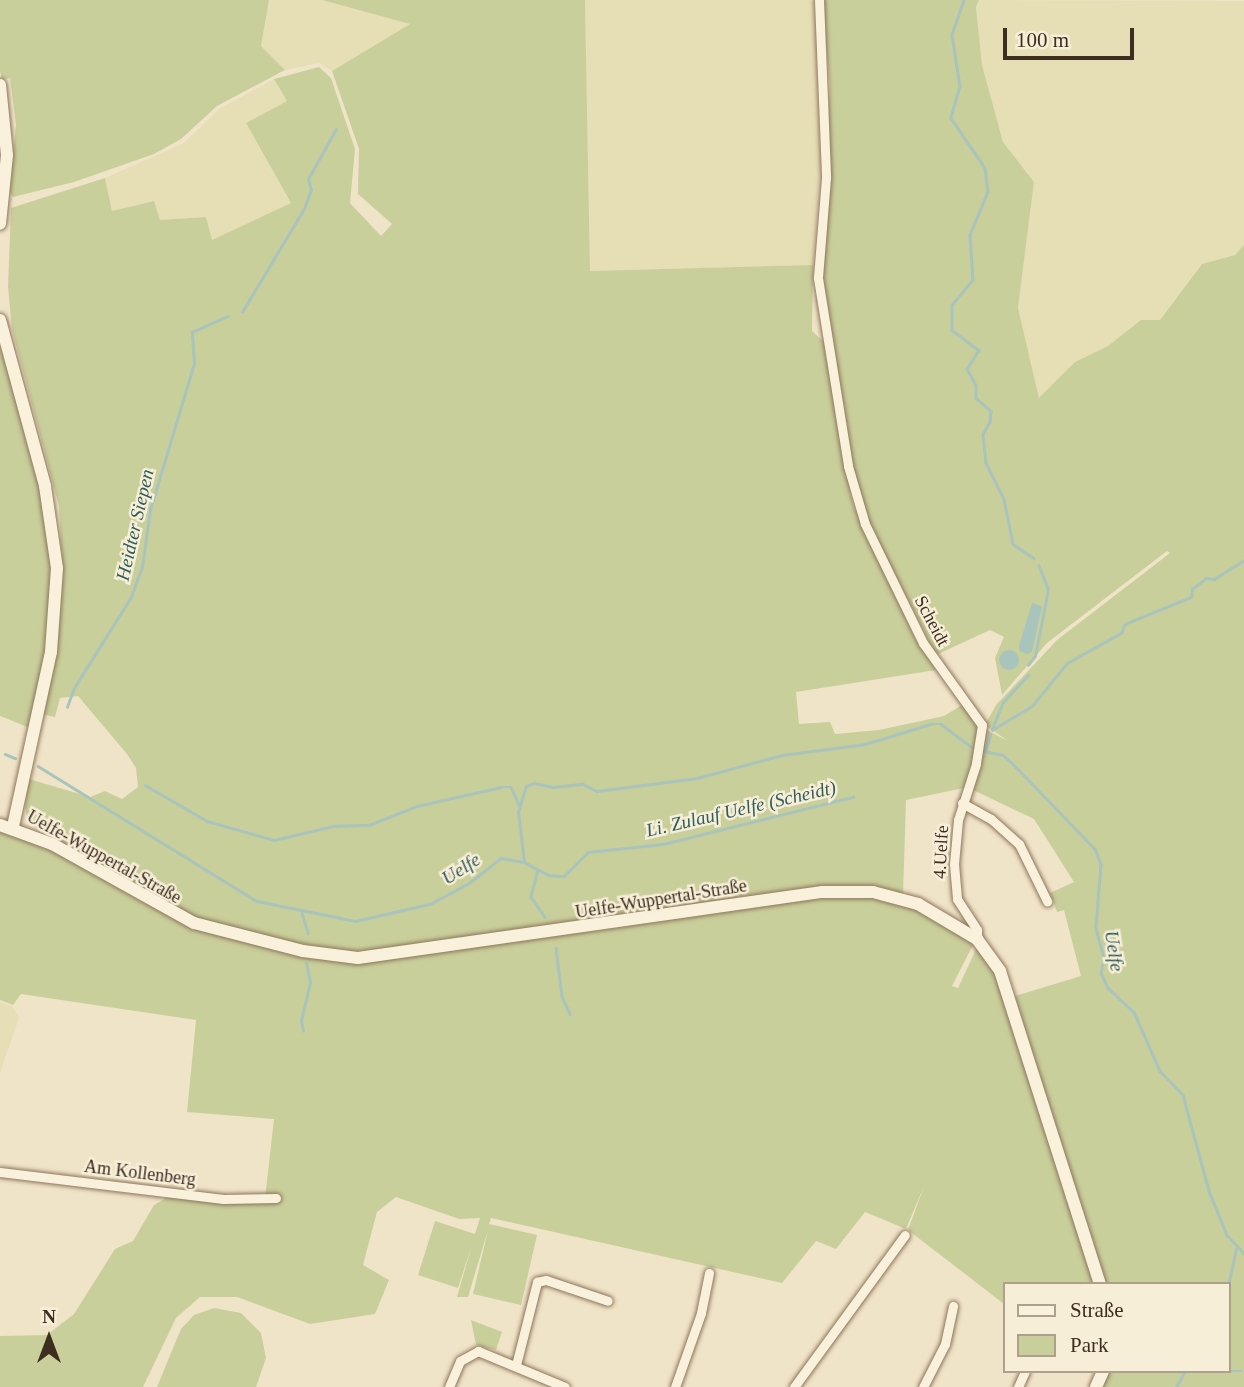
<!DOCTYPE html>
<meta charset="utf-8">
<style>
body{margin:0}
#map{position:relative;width:1244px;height:1387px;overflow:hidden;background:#f0e4c8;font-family:"Times New Roman",serif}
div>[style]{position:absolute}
.farmland>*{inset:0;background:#e6deb5}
.green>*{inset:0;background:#c9cf9b}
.water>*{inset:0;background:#a9c4bc}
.round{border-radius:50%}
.stream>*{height:2.5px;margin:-1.25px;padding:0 1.25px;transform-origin:1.25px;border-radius:1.25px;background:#a9c4bc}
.roads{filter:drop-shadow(0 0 2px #8d765c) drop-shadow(0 0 2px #8d765c)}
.street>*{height:9px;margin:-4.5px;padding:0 4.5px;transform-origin:4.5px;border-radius:4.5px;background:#faf1dc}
.secondary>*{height:12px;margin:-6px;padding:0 6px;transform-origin:6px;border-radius:6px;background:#faf1dc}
span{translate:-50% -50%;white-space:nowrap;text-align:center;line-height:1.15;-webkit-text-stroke:5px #f7eed8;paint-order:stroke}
.street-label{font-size:18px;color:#3d2e20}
.water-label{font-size:19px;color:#2f5d5a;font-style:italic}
.legend{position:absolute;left:1003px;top:1282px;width:228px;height:91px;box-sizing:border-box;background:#f7eed8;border:2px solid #ada18e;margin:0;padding:9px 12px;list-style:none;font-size:21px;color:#3d2e20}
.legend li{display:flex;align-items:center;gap:14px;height:35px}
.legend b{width:35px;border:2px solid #ada18e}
.north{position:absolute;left:14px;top:1303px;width:70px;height:70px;-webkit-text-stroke:5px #f7eed8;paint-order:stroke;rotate:0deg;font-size:19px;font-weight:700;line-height:28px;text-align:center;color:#3d2e20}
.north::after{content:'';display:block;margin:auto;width:24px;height:32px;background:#3d2e20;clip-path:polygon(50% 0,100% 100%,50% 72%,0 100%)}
.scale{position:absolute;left:1003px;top:28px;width:131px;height:32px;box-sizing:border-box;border:4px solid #3d2e20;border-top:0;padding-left:9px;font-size:21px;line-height:24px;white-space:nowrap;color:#3d2e20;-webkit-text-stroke:5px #f7eed8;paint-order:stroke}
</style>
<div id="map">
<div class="farmland">
<i style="clip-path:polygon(269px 0,322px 0,410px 24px,332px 71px,319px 63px,285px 70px,261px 46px)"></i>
<i style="clip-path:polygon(585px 0,815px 0,820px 160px,813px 265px,590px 271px)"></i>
<i style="clip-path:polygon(979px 0,1244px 1px,1244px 245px,1235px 255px,1202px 264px,1160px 320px,1141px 320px,1108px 346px,1075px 362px,1039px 399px,1018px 308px,1034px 182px,1003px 142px,982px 65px,976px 7px)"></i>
<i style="clip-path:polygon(274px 79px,287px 101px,246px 123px,291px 203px,211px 241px,206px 217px,160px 220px,154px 201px,112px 211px,105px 178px,184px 143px,219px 109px)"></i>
<i style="clip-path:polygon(0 1002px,12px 1006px,19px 1018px,0 1073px)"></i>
</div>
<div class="green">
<i style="clip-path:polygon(0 0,269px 0,261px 46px,285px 70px,217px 106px,181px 139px,154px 154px,74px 182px,13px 197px,9px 191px,16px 125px,10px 78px,2px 80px,0 71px)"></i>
<i style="clip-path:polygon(322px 0,585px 0,590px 271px,813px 265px,812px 331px,824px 342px,852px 502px,913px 634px,936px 670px,796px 692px,799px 724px,830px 722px,835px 734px,879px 730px,944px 716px,962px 705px,978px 725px,979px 741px,964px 788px,906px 800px,903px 895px,872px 888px,394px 953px,316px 951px,198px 921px,28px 822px,25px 807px,29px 779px,90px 797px,105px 791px,122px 799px,138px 787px,136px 768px,127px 754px,78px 696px,60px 698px,55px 717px,42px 714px,62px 567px,59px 506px,12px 329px,8px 287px,11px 208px,105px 178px,112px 211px,154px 201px,160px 220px,206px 217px,212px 240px,291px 203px,246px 123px,287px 101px,274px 79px,319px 67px,331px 78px,355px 149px,350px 203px,381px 236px,392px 224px,358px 194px,359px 149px,332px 71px,410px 24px)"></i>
<i style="clip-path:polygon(822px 0,979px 0,976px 7px,982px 65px,1003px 142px,1034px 182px,1018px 308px,1039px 398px,1075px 362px,1108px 346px,1141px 320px,1160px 320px,1202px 264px,1235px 255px,1244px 245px,1244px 1387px,1100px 1387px,1106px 1371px,1228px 1371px,1228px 1284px,1103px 1284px,1015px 996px,1081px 976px,1064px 910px,1057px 912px,1050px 893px,1074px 882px,1034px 819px,971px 789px,987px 730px,1008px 741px,985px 725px,996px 705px,1057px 640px,1170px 553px,1167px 551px,1047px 643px,1002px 695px,995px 658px,1004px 637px,990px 630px,936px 655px,869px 523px,857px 490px,822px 271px,830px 84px)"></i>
<i style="clip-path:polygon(0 345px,46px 511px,51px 570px,45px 653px,30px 728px,0 716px)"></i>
<i style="clip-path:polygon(0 828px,20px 833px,191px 926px,360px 960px,823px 897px,856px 896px,901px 902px,974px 943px,952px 986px,958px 988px,977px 947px,995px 971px,1097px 1284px,1004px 1284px,1004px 1304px,908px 1230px,924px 1186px,906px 1229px,865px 1212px,836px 1249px,816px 1241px,782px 1283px,491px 1218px,489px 1224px,537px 1235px,521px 1305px,473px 1294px,488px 1230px,468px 1297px,457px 1297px,472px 1245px,458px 1288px,418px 1275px,435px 1221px,475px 1234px,480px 1218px,459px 1219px,396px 1197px,377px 1212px,363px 1265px,389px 1280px,375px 1314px,310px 1324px,237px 1297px,200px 1297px,176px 1318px,143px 1387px,0 1387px,0 1336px,47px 1335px,74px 1314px,115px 1249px,133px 1241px,154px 1205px,175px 1193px,265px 1198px,274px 1119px,187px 1112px,196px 1020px,21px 994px,13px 1005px,0 1000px)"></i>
<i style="clip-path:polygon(214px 1308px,241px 1313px,261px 1333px,266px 1358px,256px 1387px,157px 1387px,181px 1329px,194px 1315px)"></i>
<i style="clip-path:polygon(471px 1320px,502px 1332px,496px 1350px,476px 1345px)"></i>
</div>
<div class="water">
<i style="clip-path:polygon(1032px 603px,1042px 606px,1032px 652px,1027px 654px,1019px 651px,1019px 646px)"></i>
<i class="round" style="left:999px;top:650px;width:20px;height:20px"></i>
</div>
<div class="stream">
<i style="left:964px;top:0;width:37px;rotate:109deg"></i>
<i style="left:952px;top:35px;width:52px;rotate:81.1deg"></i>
<i style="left:960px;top:86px;width:33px;rotate:106deg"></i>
<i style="left:951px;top:118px;width:60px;rotate:55.8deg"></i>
<i style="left:985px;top:168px;width:24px;rotate:83deg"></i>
<i style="left:988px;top:192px;width:47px;rotate:112.7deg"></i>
<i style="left:970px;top:235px;width:45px;rotate:86.2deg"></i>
<i style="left:973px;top:280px;width:33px;rotate:130deg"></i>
<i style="left:952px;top:305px;width:25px;rotate:90deg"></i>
<i style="left:952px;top:330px;width:34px;rotate:37deg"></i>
<i style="left:979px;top:350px;width:22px;rotate:122deg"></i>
<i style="left:967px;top:369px;width:18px;rotate:61deg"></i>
<i style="left:976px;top:385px;width:13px;rotate:90deg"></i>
<i style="left:976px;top:398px;width:20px;rotate:41deg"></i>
<i style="left:991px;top:411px;width:11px;rotate:95deg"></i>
<i style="left:990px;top:422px;width:14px;rotate:120deg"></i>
<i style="left:983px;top:434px;width:29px;rotate:84deg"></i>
<i style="left:986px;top:463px;width:40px;rotate:63.4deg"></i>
<i style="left:1004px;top:499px;width:46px;rotate:78.7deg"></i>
<i style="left:1013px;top:544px;width:25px;rotate:34deg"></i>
<i style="left:242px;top:312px;width:120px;rotate:-59deg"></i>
<i style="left:304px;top:209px;width:20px;rotate:-70deg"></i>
<i style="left:311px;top:190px;width:11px;rotate:-105deg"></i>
<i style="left:308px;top:179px;width:57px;rotate:-60.8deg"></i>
<i style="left:1028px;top:665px;width:11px;rotate:-52deg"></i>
<i style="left:1035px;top:656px;width:67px;rotate:-78.9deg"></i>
<i style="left:1048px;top:590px;width:26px;rotate:-111deg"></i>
<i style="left:67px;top:707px;width:20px;rotate:-70deg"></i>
<i style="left:74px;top:688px;width:107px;rotate:-57.9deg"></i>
<i style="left:131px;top:597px;width:32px;rotate:-70deg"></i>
<i style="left:142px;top:567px;width:58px;rotate:-82deg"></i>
<i style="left:150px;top:510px;width:153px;rotate:-73.3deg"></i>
<i style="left:194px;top:363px;width:31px;rotate:-94deg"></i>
<i style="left:192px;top:332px;width:39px;rotate:-24deg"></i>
<i style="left:992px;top:729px;width:29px;rotate:-68deg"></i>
<i style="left:1003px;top:702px;width:37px;rotate:-47deg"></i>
<i style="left:992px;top:730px;width:47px;rotate:-31deg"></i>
<i style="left:1032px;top:706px;width:55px;rotate:-50.9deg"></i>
<i style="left:1067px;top:663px;width:62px;rotate:-29.1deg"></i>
<i style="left:1121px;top:633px;width:10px;rotate:-66deg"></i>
<i style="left:1125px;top:624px;width:71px;rotate:-22.2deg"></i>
<i style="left:1191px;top:597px;width:8px;rotate:-83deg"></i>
<i style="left:1192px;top:589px;width:18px;rotate:-38deg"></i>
<i style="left:1206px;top:578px;width:8px;rotate:7deg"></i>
<i style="left:1214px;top:579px;width:36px;rotate:-32deg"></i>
<i style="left:983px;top:751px;width:20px;rotate:11deg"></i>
<i style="left:1003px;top:755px;width:15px;rotate:42deg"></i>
<i style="left:1014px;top:765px;width:117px;rotate:46deg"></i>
<i style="left:1095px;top:849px;width:16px;rotate:68deg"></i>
<i style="left:1101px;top:864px;width:64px;rotate:94.5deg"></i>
<i style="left:1096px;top:928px;width:31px;rotate:75deg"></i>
<i style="left:1104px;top:958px;width:15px;rotate:101deg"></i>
<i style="left:1101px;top:973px;width:17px;rotate:65deg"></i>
<i style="left:1108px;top:988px;width:35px;rotate:43deg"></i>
<i style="left:1134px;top:1012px;width:64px;rotate:66.2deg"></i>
<i style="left:1160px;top:1071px;width:33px;rotate:46deg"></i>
<i style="left:1183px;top:1095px;width:99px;rotate:74.8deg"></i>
<i style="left:1209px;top:1191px;width:48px;rotate:67.8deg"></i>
<i style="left:1227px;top:1235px;width:25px;rotate:47deg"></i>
<i style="left:985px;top:752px;width:18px;rotate:-74deg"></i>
<i style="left:5px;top:754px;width:11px;rotate:22deg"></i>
<i style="left:38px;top:766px;width:257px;rotate:31.7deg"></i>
<i style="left:257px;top:901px;width:100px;rotate:11.5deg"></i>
<i style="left:355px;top:921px;width:77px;rotate:-12.8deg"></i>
<i style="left:430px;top:904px;width:44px;rotate:-28.3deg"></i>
<i style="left:469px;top:883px;width:41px;rotate:-38deg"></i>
<i style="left:501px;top:858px;width:23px;rotate:10deg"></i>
<i style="left:524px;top:862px;width:50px;rotate:-96.8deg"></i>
<i style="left:518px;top:812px;width:27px;rotate:-73deg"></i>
<i style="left:526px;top:786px;width:9px;rotate:-21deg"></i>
<i style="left:534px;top:783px;width:19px;rotate:12deg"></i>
<i style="left:553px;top:787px;width:30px;rotate:-6deg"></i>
<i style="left:583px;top:784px;width:16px;rotate:27deg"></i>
<i style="left:597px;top:791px;width:101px;rotate:-7.4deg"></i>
<i style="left:697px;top:778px;width:88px;rotate:-15.1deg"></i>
<i style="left:782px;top:755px;width:84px;rotate:-7.5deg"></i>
<i style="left:865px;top:744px;width:69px;rotate:-16.9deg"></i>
<i style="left:931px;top:724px;width:10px"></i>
<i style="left:941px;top:724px;width:38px;rotate:37deg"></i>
<i style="left:145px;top:785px;width:72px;rotate:30.1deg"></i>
<i style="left:207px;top:821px;width:70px;rotate:15.8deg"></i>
<i style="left:274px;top:840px;width:61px;rotate:-13.3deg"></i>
<i style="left:333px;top:826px;width:36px;rotate:-2deg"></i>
<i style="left:369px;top:825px;width:52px;rotate:-21.6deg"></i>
<i style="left:417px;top:806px;width:86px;rotate:-12.7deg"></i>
<i style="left:501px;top:787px;width:10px"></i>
<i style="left:511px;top:787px;width:19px;rotate:65deg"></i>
<i style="left:524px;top:862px;width:27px;rotate:28deg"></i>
<i style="left:548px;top:875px;width:16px;rotate:4deg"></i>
<i style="left:564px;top:876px;width:34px;rotate:-45deg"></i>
<i style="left:588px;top:852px;width:75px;rotate:-6.1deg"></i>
<i style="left:663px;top:844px;width:196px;rotate:-13.9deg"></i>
<i style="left:538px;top:870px;width:28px;rotate:105deg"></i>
<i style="left:531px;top:897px;width:24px;rotate:55deg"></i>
<i style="left:302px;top:913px;width:21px;rotate:73deg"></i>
<i style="left:556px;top:948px;width:48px;rotate:82.9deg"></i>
<i style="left:562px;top:996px;width:20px;rotate:66deg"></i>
<i style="left:303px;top:1031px;width:10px;rotate:-101deg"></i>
<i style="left:301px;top:1021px;width:40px;rotate:-77deg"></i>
<i style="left:310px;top:982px;width:19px;rotate:-102deg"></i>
<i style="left:1228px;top:1286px;width:38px;rotate:-78deg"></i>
<i style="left:1217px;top:1371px;width:25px"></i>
<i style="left:1176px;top:1387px;width:18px;rotate:-61deg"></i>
</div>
<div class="roads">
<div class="street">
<i style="left:819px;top:0;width:178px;rotate:87.7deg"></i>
<i style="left:826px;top:178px;width:100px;rotate:94.6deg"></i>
<i style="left:818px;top:278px;width:190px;rotate:80.9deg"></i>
<i style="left:848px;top:466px;width:60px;rotate:73.7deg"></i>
<i style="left:865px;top:524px;width:132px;rotate:64deg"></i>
<i style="left:923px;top:643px;width:101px;rotate:54.3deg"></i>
<i style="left:982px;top:725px;width:39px;rotate:99deg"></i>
<i style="left:976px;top:764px;width:59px;rotate:107.8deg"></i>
<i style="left:958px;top:820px;width:44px;rotate:95.2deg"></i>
<i style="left:954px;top:864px;width:35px;rotate:85deg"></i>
<i style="left:957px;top:899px;width:37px;rotate:57deg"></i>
<i style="left:977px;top:930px;width:9px;rotate:90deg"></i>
<i style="left:962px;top:803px;width:33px;rotate:29deg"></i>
<i style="left:991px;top:819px;width:38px;rotate:42deg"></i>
<i style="left:1019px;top:844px;width:64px;rotate:63.8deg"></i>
<i style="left:0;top:1172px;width:225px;rotate:6.9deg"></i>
<i style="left:223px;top:1199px;width:53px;rotate:-1.1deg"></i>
<i style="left:516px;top:1365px;width:86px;rotate:-75.8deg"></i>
<i style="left:537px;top:1282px;width:9px;rotate:-13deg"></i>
<i style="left:546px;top:1280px;width:65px;rotate:18.7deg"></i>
<i style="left:449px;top:1387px;width:28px;rotate:-67deg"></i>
<i style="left:460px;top:1361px;width:21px;rotate:-29deg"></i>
<i style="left:478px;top:1351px;width:94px;rotate:22.5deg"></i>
<i style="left:675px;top:1387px;width:78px;rotate:-70.6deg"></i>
<i style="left:701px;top:1313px;width:41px;rotate:-78.7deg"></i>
<i style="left:794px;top:1387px;width:188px;rotate:-53.9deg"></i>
<i style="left:923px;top:1387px;width:48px;rotate:-62.9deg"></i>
<i style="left:945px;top:1344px;width:39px;rotate:-78deg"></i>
<i style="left:1018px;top:1387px;width:17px;rotate:-66deg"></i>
</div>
<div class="secondary">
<i style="left:0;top:85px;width:70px;rotate:84.3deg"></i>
<i style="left:7px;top:155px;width:69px;rotate:95.8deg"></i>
<i style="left:0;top:320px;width:172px;rotate:74.8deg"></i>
<i style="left:45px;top:486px;width:83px;rotate:81.7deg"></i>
<i style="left:57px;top:568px;width:84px;rotate:94.1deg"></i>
<i style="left:51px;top:652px;width:178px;rotate:102.3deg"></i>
<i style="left:0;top:825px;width:55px;rotate:20.1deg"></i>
<i style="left:52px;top:844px;width:162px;rotate:29.1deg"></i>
<i style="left:194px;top:923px;width:113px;rotate:14.4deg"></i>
<i style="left:303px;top:951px;width:55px;rotate:7.3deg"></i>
<i style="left:358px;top:958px;width:469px;rotate:-8.1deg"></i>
<i style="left:822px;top:892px;width:51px"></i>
<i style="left:873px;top:892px;width:47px;rotate:14.9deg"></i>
<i style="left:918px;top:904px;width:69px;rotate:30.7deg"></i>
<i style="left:977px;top:939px;width:39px;rotate:54deg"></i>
<i style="left:1000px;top:971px;width:329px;rotate:72.3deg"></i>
<i style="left:1096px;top:1387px;width:17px;rotate:-66deg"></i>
</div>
</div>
<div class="street-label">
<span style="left:932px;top:621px;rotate:62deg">Scheidt</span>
<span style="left:941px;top:852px;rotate:-87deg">4.Uelfe</span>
<span style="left:104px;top:857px;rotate:29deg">Uelfe-Wuppertal-Straße</span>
<span style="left:661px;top:899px;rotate:-9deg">Uelfe-Wuppertal-Straße</span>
<span style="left:140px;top:1173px;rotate:7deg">Am Kollenberg</span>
</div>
<div class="water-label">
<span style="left:135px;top:525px;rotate:-77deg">Heidter Siepen</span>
<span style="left:741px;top:809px;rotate:-13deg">Li. Zulauf Uelfe (Scheidt)</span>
<span style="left:461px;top:869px;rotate:-33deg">Uelfe</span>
<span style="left:1114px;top:951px;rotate:81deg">Uelfe</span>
</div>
<ul class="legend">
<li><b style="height:9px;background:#faf1dc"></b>Straße</li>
<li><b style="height:19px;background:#c9cf9b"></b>Park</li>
</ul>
<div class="north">N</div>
<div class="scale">100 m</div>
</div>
